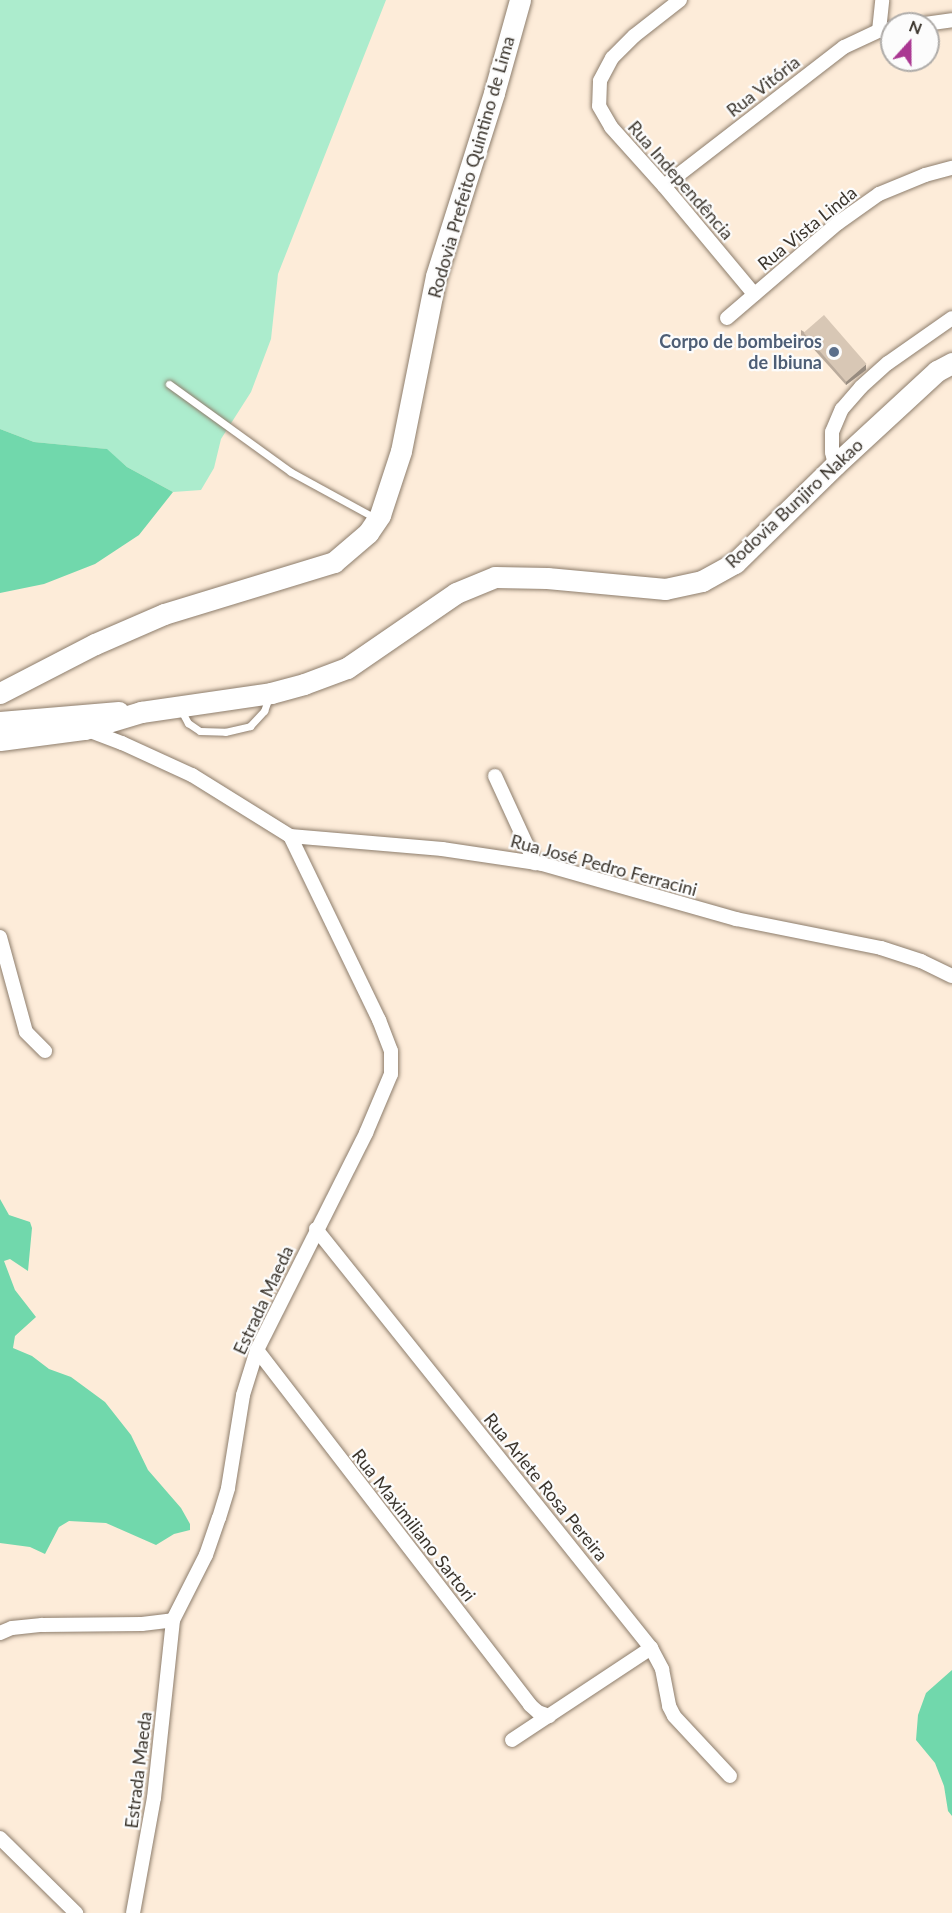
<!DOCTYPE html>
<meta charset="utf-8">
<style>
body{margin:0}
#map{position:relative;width:952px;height:1913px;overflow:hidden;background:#fdecd9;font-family:Lato,sans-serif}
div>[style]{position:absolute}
.green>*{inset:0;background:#aceccd}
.forest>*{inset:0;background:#71d8ac}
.roads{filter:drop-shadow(0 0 2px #8d7d6c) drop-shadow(0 0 2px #8d7d6c)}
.lane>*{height:7px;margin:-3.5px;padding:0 3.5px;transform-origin:3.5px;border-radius:3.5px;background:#fff}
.street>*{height:14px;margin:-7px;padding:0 7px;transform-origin:7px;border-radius:7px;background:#fff}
.primary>*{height:21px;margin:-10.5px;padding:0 10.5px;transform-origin:10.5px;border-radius:10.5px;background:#fff}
.wall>*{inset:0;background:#baab9c}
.shaded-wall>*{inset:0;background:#978b7f}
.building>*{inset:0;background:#d8c7b5;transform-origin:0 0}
.dots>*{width:16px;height:16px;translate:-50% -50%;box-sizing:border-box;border:3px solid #fcfcfc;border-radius:50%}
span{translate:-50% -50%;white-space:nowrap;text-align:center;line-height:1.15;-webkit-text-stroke:4.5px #fcfcfc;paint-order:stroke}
.street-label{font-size:18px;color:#3b352d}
.service-label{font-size:18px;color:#4e5e75;font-weight:700}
.right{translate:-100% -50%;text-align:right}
.north{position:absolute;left:880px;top:12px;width:60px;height:60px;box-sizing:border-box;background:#fcfcfc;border:2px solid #afaca9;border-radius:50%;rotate:21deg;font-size:16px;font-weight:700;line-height:24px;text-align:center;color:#3b352d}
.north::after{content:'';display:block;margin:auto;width:21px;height:27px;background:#aa3792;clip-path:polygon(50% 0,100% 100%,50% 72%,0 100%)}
</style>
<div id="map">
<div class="green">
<i style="clip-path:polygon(0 0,386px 0,278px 274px,271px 339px,251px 392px,221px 439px,214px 468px,201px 490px,173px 492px,127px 467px,106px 449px,34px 442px,0 429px)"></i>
</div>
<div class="forest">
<i style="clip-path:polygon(0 429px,34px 442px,107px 449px,127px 467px,173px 492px,139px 535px,95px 564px,44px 584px,0 593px)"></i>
<i style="clip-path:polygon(0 1199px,9px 1215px,30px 1222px,32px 1228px,28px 1271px,10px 1259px,4px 1261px,15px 1290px,36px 1317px,15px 1336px,13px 1348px,32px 1356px,49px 1369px,71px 1377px,105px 1402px,131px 1435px,148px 1470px,181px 1508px,190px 1524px,190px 1530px,174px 1534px,156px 1545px,106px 1523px,69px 1521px,59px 1527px,45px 1554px,30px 1547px,0 1543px)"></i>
<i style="clip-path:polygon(952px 1670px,952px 1816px,948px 1811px,944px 1786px,935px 1763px,916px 1740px,918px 1715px,926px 1693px)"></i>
</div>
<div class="roads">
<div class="lane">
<i style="left:169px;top:384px;width:150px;rotate:35.8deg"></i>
<i style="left:291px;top:472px;width:96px;rotate:28.7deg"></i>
<i style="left:181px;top:710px;width:15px;rotate:62deg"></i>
<i style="left:188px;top:723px;width:14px;rotate:34deg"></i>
<i style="left:200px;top:731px;width:25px;rotate:2deg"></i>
<i style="left:225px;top:732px;width:26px;rotate:-13deg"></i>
<i style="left:250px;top:726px;width:21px;rotate:-47deg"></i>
<i style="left:264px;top:711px;width:15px;rotate:-70deg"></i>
</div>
<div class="street">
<i style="left:680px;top:0;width:58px;rotate:142deg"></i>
<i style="left:634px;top:36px;width:31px;rotate:135deg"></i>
<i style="left:612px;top:58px;width:26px;rotate:118deg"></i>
<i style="left:600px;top:81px;width:25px;rotate:92deg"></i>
<i style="left:599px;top:106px;width:24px;rotate:60deg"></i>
<i style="left:611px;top:127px;width:79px;rotate:48.1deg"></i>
<i style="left:664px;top:186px;width:141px;rotate:50.2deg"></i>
<i style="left:925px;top:24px;width:27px;rotate:-8deg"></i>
<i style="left:879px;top:31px;width:31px;rotate:-84deg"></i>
<i style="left:664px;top:186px;width:227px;rotate:-37.7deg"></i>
<i style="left:844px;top:47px;width:38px;rotate:-25deg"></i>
<i style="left:879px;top:31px;width:13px;rotate:-9deg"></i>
<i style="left:727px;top:318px;width:146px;rotate:-40.6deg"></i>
<i style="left:838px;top:223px;width:50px;rotate:-35.3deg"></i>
<i style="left:879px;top:194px;width:50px;rotate:-22.4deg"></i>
<i style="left:925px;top:175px;width:28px;rotate:-15deg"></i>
<i style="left:835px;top:465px;width:13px;rotate:-103deg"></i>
<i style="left:832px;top:452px;width:20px;rotate:-90deg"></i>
<i style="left:832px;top:432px;width:25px;rotate:-67deg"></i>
<i style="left:842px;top:409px;width:29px;rotate:-49deg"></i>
<i style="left:861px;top:387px;width:36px;rotate:-42deg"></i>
<i style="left:888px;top:363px;width:78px;rotate:-35.1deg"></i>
<i style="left:85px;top:729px;width:40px;rotate:21deg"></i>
<i style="left:122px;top:743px;width:77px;rotate:24.6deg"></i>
<i style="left:192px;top:775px;width:115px;rotate:31.9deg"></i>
<i style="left:290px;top:836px;width:153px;rotate:4.9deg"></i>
<i style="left:442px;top:849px;width:101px;rotate:8.5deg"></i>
<i style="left:542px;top:864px;width:202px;rotate:15.8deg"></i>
<i style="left:736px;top:919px;width:148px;rotate:11.3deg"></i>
<i style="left:881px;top:948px;width:42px;rotate:18deg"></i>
<i style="left:921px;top:961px;width:34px;rotate:26deg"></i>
<i style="left:495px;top:776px;width:96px;rotate:65.3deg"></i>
<i style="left:0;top:937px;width:98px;rotate:74.7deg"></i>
<i style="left:26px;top:1032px;width:27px;rotate:45deg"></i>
<i style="left:316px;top:1229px;width:536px;rotate:51.36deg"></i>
<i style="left:651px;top:1648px;width:24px;rotate:62deg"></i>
<i style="left:662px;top:1669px;width:38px;rotate:79deg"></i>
<i style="left:669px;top:1706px;width:11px;rotate:63deg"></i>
<i style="left:674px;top:1716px;width:82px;rotate:47deg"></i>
<i style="left:257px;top:1350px;width:448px;rotate:52.4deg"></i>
<i style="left:530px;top:1705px;width:11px;rotate:41deg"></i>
<i style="left:538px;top:1712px;width:12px;rotate:20deg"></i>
<i style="left:0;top:1633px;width:13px;rotate:-23deg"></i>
<i style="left:12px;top:1628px;width:30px;rotate:-6deg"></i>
<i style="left:42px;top:1625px;width:100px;rotate:-0.6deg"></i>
<i style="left:142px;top:1624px;width:31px;rotate:-7deg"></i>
<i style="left:512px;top:1740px;width:167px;rotate:-33.5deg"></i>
<i style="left:0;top:1838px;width:107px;rotate:44.6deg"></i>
<i style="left:133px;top:1913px;width:117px;rotate:-79.7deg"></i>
<i style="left:154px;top:1798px;width:179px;rotate:-83.9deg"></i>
<i style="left:173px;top:1620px;width:73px;rotate:-63.1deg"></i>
<i style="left:206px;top:1555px;width:39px;rotate:-71deg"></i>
<i style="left:219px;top:1518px;width:31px;rotate:-73deg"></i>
<i style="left:228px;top:1488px;width:94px;rotate:-80.8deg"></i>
<i style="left:243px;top:1395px;width:47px;rotate:-72.7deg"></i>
<i style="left:257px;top:1350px;width:243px;rotate:-63.3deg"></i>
<i style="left:366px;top:1133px;width:64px;rotate:-67deg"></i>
<i style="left:391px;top:1074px;width:23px;rotate:-90deg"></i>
<i style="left:391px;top:1051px;width:33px;rotate:-111deg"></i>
<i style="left:379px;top:1020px;width:204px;rotate:-115.8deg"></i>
</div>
<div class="primary">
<i style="left:0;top:693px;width:107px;rotate:-27.3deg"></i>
<i style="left:95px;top:644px;width:75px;rotate:-23.5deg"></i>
<i style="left:164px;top:614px;width:178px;rotate:-17deg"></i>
<i style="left:334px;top:562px;width:45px;rotate:-40.5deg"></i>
<i style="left:368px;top:533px;width:22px;rotate:-56deg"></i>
<i style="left:380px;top:515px;width:67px;rotate:-71.8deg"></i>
<i style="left:401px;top:451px;width:178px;rotate:-78.7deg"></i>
<i style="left:436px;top:276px;width:192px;rotate:-72.4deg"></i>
<i style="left:494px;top:93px;width:97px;rotate:-74.4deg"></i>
<i style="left:0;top:722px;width:119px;rotate:-4.8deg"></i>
<i style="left:0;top:740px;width:86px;rotate:-7.4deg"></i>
<i style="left:85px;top:729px;width:59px;rotate:-16.9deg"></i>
<i style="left:141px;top:712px;width:131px;rotate:-8.3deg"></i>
<i style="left:271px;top:693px;width:34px;rotate:-15deg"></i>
<i style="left:304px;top:684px;width:46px;rotate:-20.4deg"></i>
<i style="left:347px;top:668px;width:132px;rotate:-34.5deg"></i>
<i style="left:456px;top:593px;width:42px;rotate:-22.3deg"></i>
<i style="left:495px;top:577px;width:52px;rotate:1.1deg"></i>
<i style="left:547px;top:578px;width:119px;rotate:5.3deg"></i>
<i style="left:665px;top:589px;width:38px;rotate:-12deg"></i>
<i style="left:702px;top:581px;width:38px;rotate:-29deg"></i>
<i style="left:735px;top:563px;width:140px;rotate:-44.4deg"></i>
<i style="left:835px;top:465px;width:139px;rotate:-42.7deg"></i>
<i style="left:937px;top:371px;width:17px;rotate:-28deg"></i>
</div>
</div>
<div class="wall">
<i style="clip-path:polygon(801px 330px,866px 370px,846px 385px,801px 335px)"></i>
</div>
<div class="shaded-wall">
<i style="clip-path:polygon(866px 364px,866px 370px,846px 385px,846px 380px)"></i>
</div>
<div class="building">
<i style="left:824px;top:315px;width:65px;height:27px;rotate:49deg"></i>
</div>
<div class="dots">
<i style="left:834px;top:352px;background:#5c6f8a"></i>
</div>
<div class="street-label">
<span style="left:763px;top:86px;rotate:-38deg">Rua Vitória</span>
<span style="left:471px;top:167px;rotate:-74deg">Rodovia Prefeito Quintino de Lima</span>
<span style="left:681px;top:180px;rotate:49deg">Rua Independência</span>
<span style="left:807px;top:228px;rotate:-39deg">Rua Vista Linda</span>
<span style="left:794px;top:503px;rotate:-43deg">Rodovia Bunjiro Nakao</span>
<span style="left:604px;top:865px;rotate:15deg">Rua José Pedro Ferracini</span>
<span style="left:263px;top:1300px;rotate:-65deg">Estrada Maeda</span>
<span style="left:546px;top:1487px;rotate:51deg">Rua Arlete Rosa Pereira</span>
<span style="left:414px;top:1525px;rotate:52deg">Rua Maximiliano Sartori</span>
<span style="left:138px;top:1770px;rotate:-83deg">Estrada Maeda</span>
</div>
<div class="service-label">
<span class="right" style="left:822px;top:352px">Corpo de bombeiros<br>de Ibiuna</span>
</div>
<div class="north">N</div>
</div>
